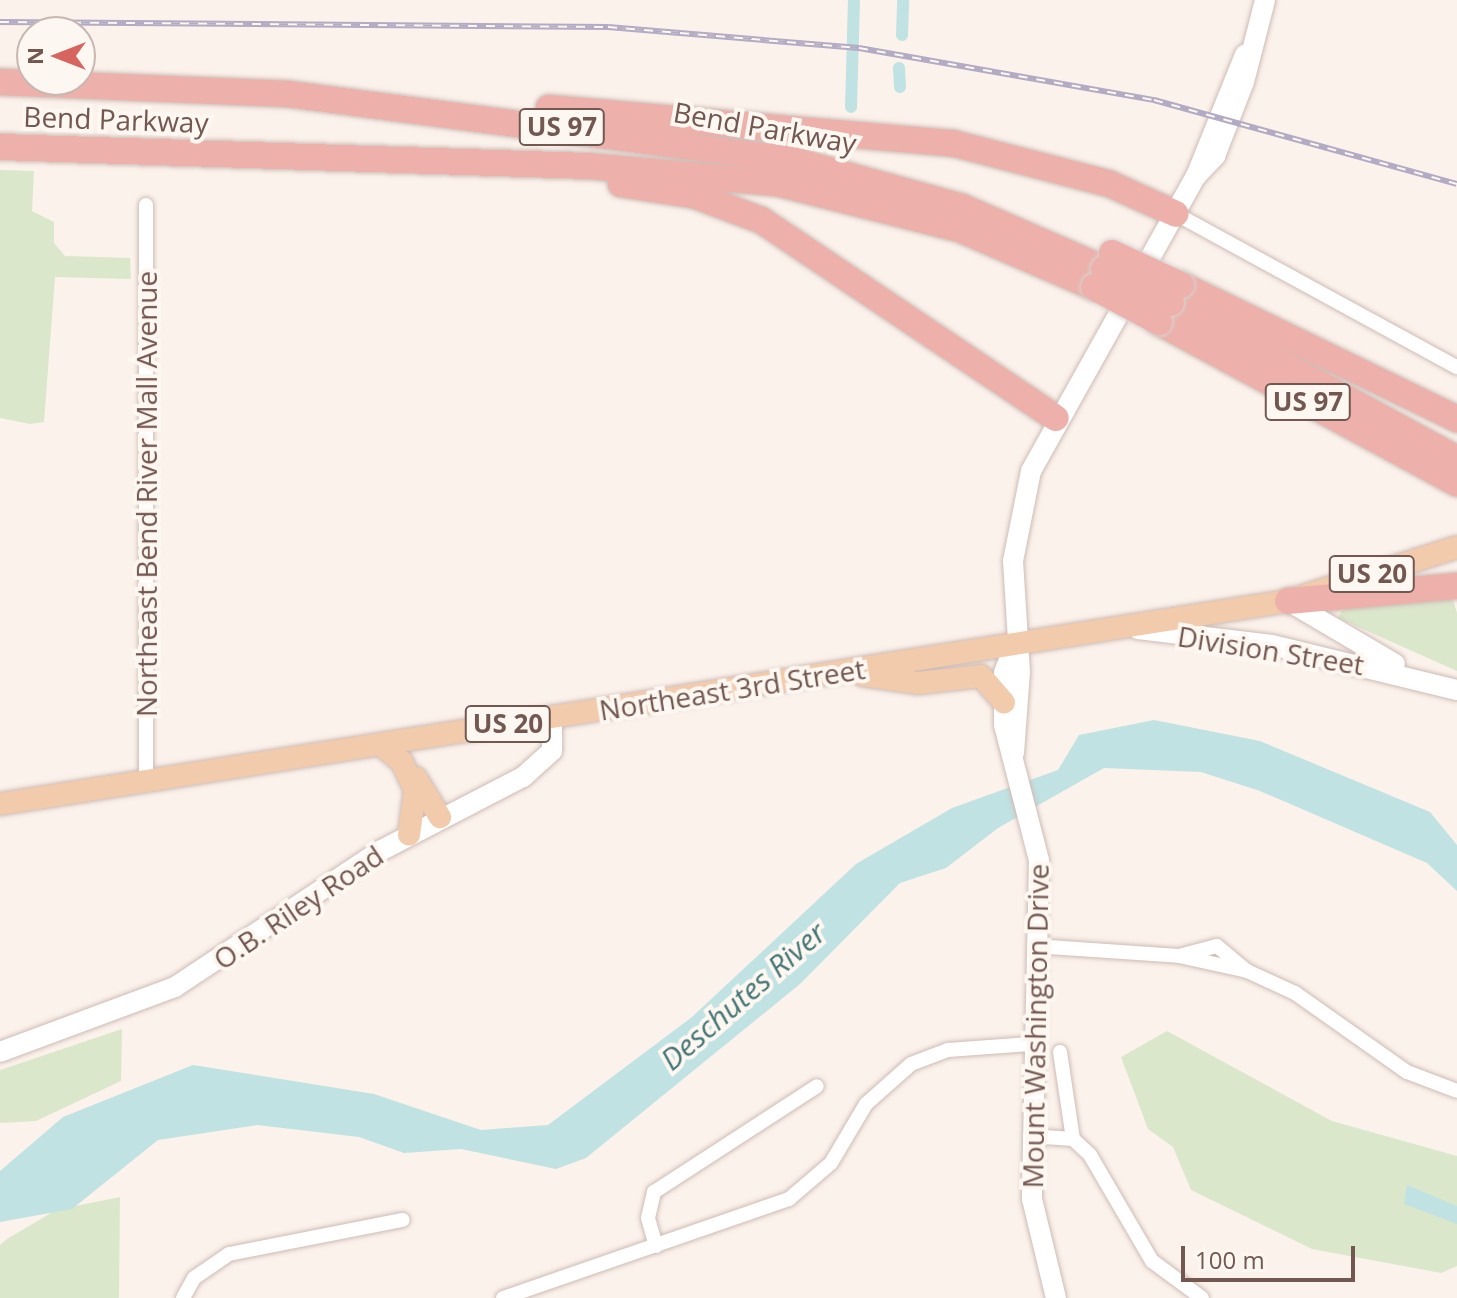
<!DOCTYPE html>
<style>
body{margin:0}
#map{position:relative;width:1457px;height:1298px;overflow:hidden;background:#fbf2eb;font-family:"Open Sans",sans-serif}
div>[style]{position:absolute}
.green>*{inset:0;background:#dbe7cb}
.water>*{inset:0;background:#c1e2e2}
.canal>*{height:12px;margin:-6px;padding:0 6px;transform-origin:6px;border-radius:6px;background:#c1e2e2}
.roads{filter:drop-shadow(0 0 2px #cebbb5) drop-shadow(0 0 2px #cebbb5)}
.street>*{height:14px;margin:-7px;padding:0 7px;transform-origin:7px;border-radius:7px;background:#fff}
.secondary>*{height:20px;margin:-10px;padding:0 10px;transform-origin:10px;border-radius:10px;background:#fff}
.primary>*{height:22px;margin:-11px;padding:0 11px;transform-origin:11px;border-radius:11px;background:#f1cbac}
.highway>*{height:26px;margin:-13px;padding:0 13px;transform-origin:13px;border-radius:13px;background:#edb0aa}
.rail>*{height:6px;margin-top:-3px;transform-origin:0;background:repeating-linear-gradient(90deg,#fdf7f1 0 9px,#b3aac4 0 18px);box-sizing:border-box;border-block:2px solid #b3aac4}
.bridges{filter:drop-shadow(0 0 2px #d8d0ce) drop-shadow(0 0 2px #d8d0ce)}
.highway-bridge>*{height:26px;margin:-13px;padding:0 13px;transform-origin:13px;border-radius:13px;background:#edb0aa}
span{translate:-50% -50%;white-space:nowrap;text-align:center;line-height:1.15;-webkit-text-stroke:8px #fdf7f1;paint-order:stroke}
.shield-label span{padding:2px 6px;background:#fdf7f1;border:2px solid;border-radius:6px;-webkit-text-stroke-width:0}
.shield-label{font-size:26px;color:#735751;font-weight:700}
.street-label{font-size:28px;color:#735751}
.water-label{font-size:30px;color:#467676;font-style:italic}
.north{position:absolute;left:16px;top:16px;width:80px;height:80px;box-sizing:border-box;background:#fdf7f1;border:2px solid #c6b7b1;border-radius:50%;rotate:270deg;font-size:22px;font-weight:700;line-height:32px;text-align:center;color:#735751}
.north::after{content:'';display:block;margin:auto;width:28px;height:36px;background:#d6655f;clip-path:polygon(50% 0,100% 100%,50% 72%,0 100%)}
.scale{position:absolute;left:1181px;top:1246px;width:174px;height:36px;box-sizing:border-box;border:4px solid #735751;border-top:0;padding-left:10px;font-size:24px;line-height:28px;white-space:nowrap;color:#735751;-webkit-text-stroke:6px #fdf7f1;paint-order:stroke}
</style>
<div id="map">
<div class="green">
<i style="clip-path:polygon(0 170px,34px 171px,32px 211px,54px 222px,54px 243px,65px 256px,130px 258px,131px 279px,55px 277px,44px 422px,30px 424px,0 418px)"></i>
<i style="clip-path:polygon(1439px 594px,1453px 600px,1457px 613px,1457px 671px,1338px 618px,1342px 610px)"></i>
<i style="clip-path:polygon(122px 1029px,121px 1081px,36px 1121px,0 1123px,0 1070px)"></i>
<i style="clip-path:polygon(1167px 1031px,1332px 1121px,1457px 1156px,1457px 1266px,1441px 1273px,1312px 1249px,1191px 1190px,1173px 1147px,1148px 1129px,1121px 1057px)"></i>
<i style="clip-path:polygon(120px 1197px,119px 1298px,0 1298px,0 1245px,7px 1239px,56px 1210px)"></i>
</div>
<div class="water">
<i style="clip-path:polygon(1154px 720px,1260px 741px,1430px 812px,1457px 845px,1457px 891px,1427px 863px,1260px 791px,1201px 772px,1104px 768px,998px 828px,946px 868px,900px 883px,800px 984px,586px 1158px,556px 1169px,461px 1149px,404px 1153px,359px 1137px,257px 1125px,158px 1140px,72px 1209px,0 1222px,0 1171px,63px 1117px,193px 1065px,374px 1094px,481px 1130px,548px 1125px,692px 1017px,856px 864px,952px 808px,1058px 770px,1079px 735px)"></i>
<i style="clip-path:polygon(1407px 1185px,1457px 1206px,1457px 1224px,1404px 1204px)"></i>
</div>
<div class="canal">
<i style="left:902px;top:35px;width:35px;rotate:-88deg"></i>
<i style="left:899px;top:68px;width:19px;rotate:87deg"></i>
<i style="left:851px;top:107px;width:107px;rotate:-88.4deg"></i>
</div>
<div class="roads">
<div class="street">
<i style="left:146px;top:205px;width:578px;rotate:90deg"></i>
<i style="left:1176px;top:214px;width:320px;rotate:28.6deg"></i>
<i style="left:1034px;top:946px;width:145px;rotate:3.9deg"></i>
<i style="left:1179px;top:956px;width:70px;rotate:12.4deg"></i>
<i style="left:1247px;top:971px;width:53px;rotate:24.6deg"></i>
<i style="left:1295px;top:993px;width:137px;rotate:35.2deg"></i>
<i style="left:1407px;top:1072px;width:53px;rotate:20.8deg"></i>
<i style="left:1179px;top:956px;width:39px;rotate:-15deg"></i>
<i style="left:1217px;top:946px;width:39px;rotate:40deg"></i>
<i style="left:1060px;top:1052px;width:88px;rotate:81.5deg"></i>
<i style="left:1030px;top:1136px;width:43px;rotate:4deg"></i>
<i style="left:1073px;top:1139px;width:23px;rotate:43deg"></i>
<i style="left:1090px;top:1155px;width:123px;rotate:59.7deg"></i>
<i style="left:1152px;top:1261px;width:62px;rotate:36.5deg"></i>
<i style="left:656px;top:1246px;width:29px;rotate:-106deg"></i>
<i style="left:648px;top:1218px;width:27px;rotate:-77deg"></i>
<i style="left:654px;top:1192px;width:194px;rotate:-33deg"></i>
<i style="left:183px;top:1298px;width:23px;rotate:-61deg"></i>
<i style="left:194px;top:1278px;width:42px;rotate:-34.4deg"></i>
<i style="left:229px;top:1254px;width:177px;rotate:-11.1deg"></i>
<i style="left:503px;top:1298px;width:303px;rotate:-19.1deg"></i>
<i style="left:789px;top:1199px;width:55px;rotate:-40.6deg"></i>
<i style="left:831px;top:1163px;width:69px;rotate:-59.3deg"></i>
<i style="left:866px;top:1104px;width:60px;rotate:-41.6deg"></i>
<i style="left:911px;top:1064px;width:40px;rotate:-21deg"></i>
<i style="left:948px;top:1050px;width:82px;rotate:-4.2deg"></i>
</div>
<div class="secondary">
<i style="left:1196px;top:176px;width:131px;rotate:-68deg"></i>
<i style="left:1288px;top:601px;width:124px;rotate:30.5deg"></i>
<i style="left:1138px;top:629px;width:135px;rotate:6.8deg"></i>
<i style="left:1272px;top:645px;width:190px;rotate:13.7deg"></i>
<i style="left:1015px;top:644px;width:31px;rotate:111deg"></i>
<i style="left:1004px;top:673px;width:52px;rotate:90deg"></i>
<i style="left:1004px;top:725px;width:139px;rotate:75.5deg"></i>
<i style="left:1039px;top:860px;width:339px;rotate:91.2deg"></i>
<i style="left:1032px;top:1199px;width:102px;rotate:76.4deg"></i>
<i style="left:1014px;top:753px;width:81px;rotate:-85.8deg"></i>
<i style="left:1020px;top:672px;width:111px;rotate:-93.6deg"></i>
<i style="left:1013px;top:561px;width:92px;rotate:-78.7deg"></i>
<i style="left:1031px;top:471px;width:338px;rotate:-60.8deg"></i>
<i style="left:1196px;top:176px;width:28px;rotate:-46deg"></i>
<i style="left:1215px;top:156px;width:79px;rotate:-68.6deg"></i>
<i style="left:1244px;top:82px;width:85px;rotate:-75.6deg"></i>
<i style="left:0;top:1052px;width:187px;rotate:-20.4deg"></i>
<i style="left:175px;top:987px;width:246px;rotate:-33.6deg"></i>
<i style="left:380px;top:851px;width:161px;rotate:-27.4deg"></i>
<i style="left:523px;top:777px;width:39px;rotate:-42deg"></i>
<i style="left:552px;top:751px;width:34px;rotate:-90deg"></i>
</div>
<div class="primary">
<i style="left:863px;top:675px;width:56px;rotate:8.3deg"></i>
<i style="left:918px;top:683px;width:63px;rotate:-6.3deg"></i>
<i style="left:981px;top:676px;width:35px;rotate:49deg"></i>
<i style="left:381px;top:745px;width:27px;rotate:39deg"></i>
<i style="left:402px;top:762px;width:31px;rotate:65deg"></i>
<i style="left:415px;top:790px;width:45px;rotate:97.6deg"></i>
<i style="left:416px;top:778px;width:46px;rotate:58.4deg"></i>
<i style="left:0;top:804px;width:1304px;rotate:-8.96deg"></i>
<i style="left:1288px;top:601px;width:177px;rotate:-17.7deg"></i>
</div>
<div class="highway">
<i style="left:0;top:82px;width:288px;rotate:2.4deg"></i>
<i style="left:288px;top:94px;width:508px;rotate:7.46deg"></i>
<i style="left:792px;top:160px;width:176px;rotate:15.5deg"></i>
<i style="left:962px;top:207px;width:155px;rotate:23.6deg"></i>
<i style="left:549px;top:108px;width:405px;rotate:5deg"></i>
<i style="left:952px;top:143px;width:163px;rotate:14.5deg"></i>
<i style="left:1110px;top:184px;width:72px;rotate:24.4deg"></i>
<i style="left:0;top:147px;width:589px;rotate:1.85deg"></i>
<i style="left:589px;top:166px;width:189px;rotate:5.2deg"></i>
<i style="left:777px;top:183px;width:189px;rotate:14.1deg"></i>
<i style="left:960px;top:229px;width:146px;rotate:23.4deg"></i>
<i style="left:621px;top:184px;width:74px;rotate:8.6deg"></i>
<i style="left:694px;top:195px;width:72px;rotate:20.5deg"></i>
<i style="left:761px;top:220px;width:355px;rotate:33.9deg"></i>
<i style="left:1181px;top:285px;width:307px;rotate:25.9deg"></i>
<i style="left:1171px;top:303px;width:326px;rotate:28.6deg"></i>
<i style="left:1159px;top:322px;width:339px;rotate:28.4deg"></i>
<i style="left:1288px;top:601px;width:170px;rotate:-5.1deg"></i>
</div>
</div>
<div class="rail">
<i style="left:0;top:22px;width:608px;rotate:0.47deg"></i>
<i style="left:608px;top:27px;width:252px;rotate:4.8deg"></i>
<i style="left:859px;top:48px;width:300px;rotate:10deg"></i>
<i style="left:1154px;top:100px;width:314px;rotate:15.5deg"></i>
</div>
<div class="bridges">
<div class="highway-bridge">
<i style="left:1112px;top:253px;width:76px;rotate:24.9deg"></i>
<i style="left:1104px;top:269px;width:75px;rotate:26.9deg"></i>
<i style="left:1094px;top:287px;width:74px;rotate:28.3deg"></i>
</div>
</div>
<div class="shield-label">
<span style="left:562px;top:127px">US 97</span>
<span style="left:1308px;top:402px">US 97</span>
<span style="left:1372px;top:574px">US 20</span>
<span style="left:508px;top:724px">US 20</span>
</div>
<div class="street-label">
<span style="left:116px;top:119px;rotate:2deg">Bend Parkway</span>
<span style="left:765px;top:127px;rotate:10deg">Bend Parkway</span>
<span style="left:146px;top:494px;rotate:-90deg">Northeast Bend River Mall Avenue</span>
<span style="left:1271px;top:650px;rotate:9deg">Division Street</span>
<span style="left:732px;top:689px;rotate:-9deg">Northeast 3rd Street</span>
<span style="left:298px;top:907px;rotate:-34deg">O.B. Riley Road</span>
<span style="left:1035px;top:1026px;rotate:-89deg">Mount Washington Drive</span>
</div>
<div class="water-label">
<span style="left:743px;top:996px;rotate:-41deg">Deschutes River</span>
</div>
<div class="north">N</div>
<div class="scale">100 m</div>
</div>
